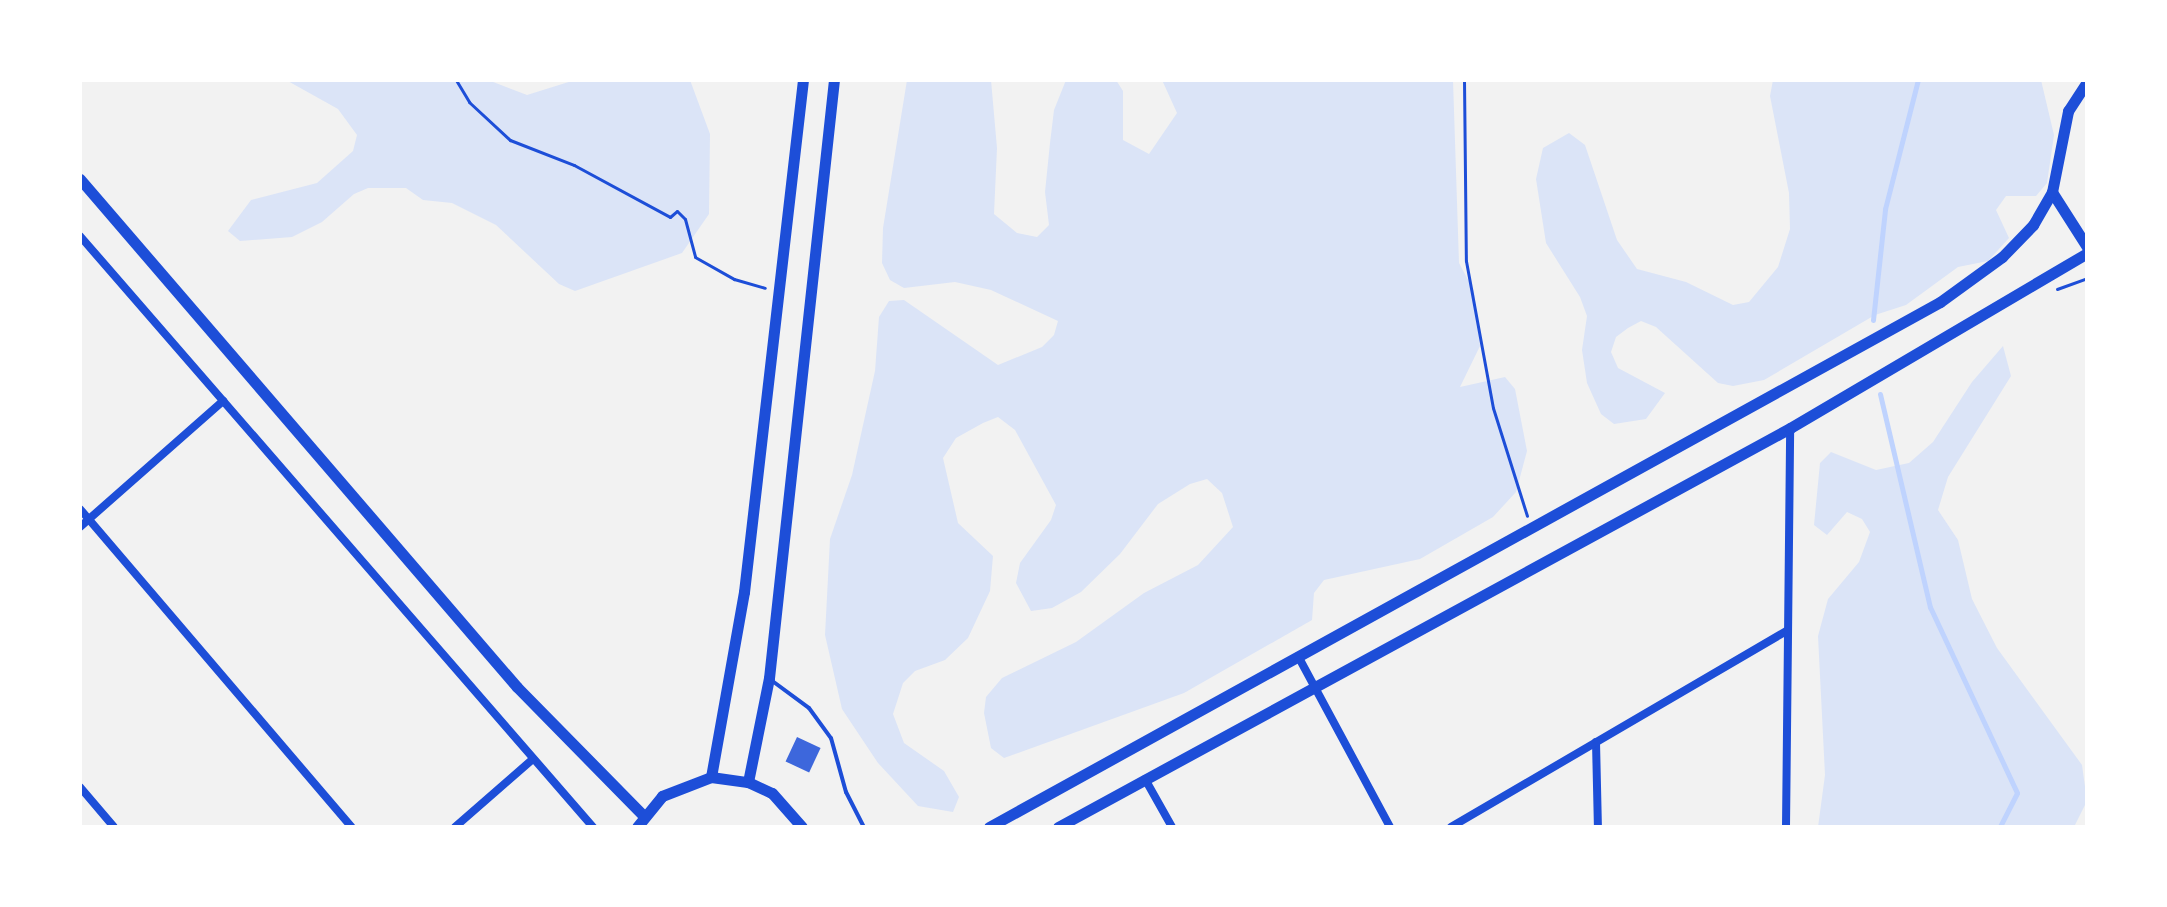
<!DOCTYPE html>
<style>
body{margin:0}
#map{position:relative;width:2167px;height:907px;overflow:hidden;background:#f2f2f2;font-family:"Varela Round",sans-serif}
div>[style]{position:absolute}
.green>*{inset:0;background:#dbe4f7}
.stream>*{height:5px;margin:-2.5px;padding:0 2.5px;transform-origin:2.5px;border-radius:2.5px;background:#bfd3fe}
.building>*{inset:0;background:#3d67dc;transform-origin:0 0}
.path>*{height:3px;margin:-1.5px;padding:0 1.5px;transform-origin:1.5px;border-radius:1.5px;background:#1d4ed8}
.service>*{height:4px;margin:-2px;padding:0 2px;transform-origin:2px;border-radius:2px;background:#1d4ed8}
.minor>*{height:8px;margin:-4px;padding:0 4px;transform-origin:4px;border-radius:4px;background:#1d4ed8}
.secondary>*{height:11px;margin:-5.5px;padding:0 5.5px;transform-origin:5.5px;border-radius:5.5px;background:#1d4ed8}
span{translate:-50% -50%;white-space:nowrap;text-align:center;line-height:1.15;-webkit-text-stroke:6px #fff;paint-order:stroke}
.frame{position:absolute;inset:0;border:82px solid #fff;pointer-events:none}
</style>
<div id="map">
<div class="green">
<i style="clip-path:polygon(286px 80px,488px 80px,527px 95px,575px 80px,690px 80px,710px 134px,709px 214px,682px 253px,575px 291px,559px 284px,496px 225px,452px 203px,423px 200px,406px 188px,368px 188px,354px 194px,322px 222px,292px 237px,240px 241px,228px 231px,251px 200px,317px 183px,353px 151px,357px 135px,338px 109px)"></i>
<i style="clip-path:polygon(907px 80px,991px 80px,997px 148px,994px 214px,1017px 233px,1037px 237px,1049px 225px,1045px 192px,1050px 143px,1054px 110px,1066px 80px,1116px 80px,1123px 91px,1123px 140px,1149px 154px,1177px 113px,1162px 80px,1453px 80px,1459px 263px,1474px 291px,1480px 346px,1460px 387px,1505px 377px,1515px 389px,1527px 451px,1516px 492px,1493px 517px,1420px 559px,1324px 580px,1314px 593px,1312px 620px,1184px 693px,1004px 758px,991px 748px,984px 713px,986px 697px,1002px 678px,1076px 642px,1144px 593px,1198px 565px,1233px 527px,1222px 493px,1207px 479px,1190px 484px,1158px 504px,1120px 554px,1081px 592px,1052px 608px,1031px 611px,1016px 583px,1020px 563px,1051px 520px,1056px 505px,1015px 430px,998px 417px,983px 423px,956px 438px,943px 458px,958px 523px,993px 556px,990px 591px,968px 638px,945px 660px,915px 671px,903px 683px,893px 714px,904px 743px,944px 771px,959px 797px,953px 812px,918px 806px,878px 763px,842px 709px,825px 635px,830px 539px,852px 475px,875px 371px,879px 317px,889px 301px,904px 300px,998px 365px,1042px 347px,1054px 335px,1058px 321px,991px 290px,955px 282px,904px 288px,890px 280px,882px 263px,883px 228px)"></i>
<i style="clip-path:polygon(1773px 80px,2041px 80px,2054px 135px,2047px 183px,2036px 196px,2006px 196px,1996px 210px,2009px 238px,1988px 261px,1958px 267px,1906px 305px,1875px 315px,1764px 380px,1733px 386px,1718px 383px,1656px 327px,1641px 321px,1628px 328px,1616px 337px,1611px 352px,1618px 368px,1665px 393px,1646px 419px,1614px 424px,1601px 414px,1587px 383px,1582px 350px,1587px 316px,1580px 297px,1546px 243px,1536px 179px,1543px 148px,1569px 133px,1585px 145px,1617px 240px,1637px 269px,1686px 282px,1733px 305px,1749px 302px,1778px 267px,1790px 229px,1789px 193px,1770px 96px)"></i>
<i style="clip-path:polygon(2003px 346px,2011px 376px,1948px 477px,1938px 510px,1958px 540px,1972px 599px,1997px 648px,2082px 765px,2087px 801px,2074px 827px,1818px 827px,1825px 775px,1818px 636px,1828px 599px,1859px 562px,1870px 532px,1862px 519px,1847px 512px,1827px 535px,1814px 525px,1820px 463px,1831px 452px,1876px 470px,1909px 463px,1933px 442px,1972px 382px)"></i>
</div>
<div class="stream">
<i style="left:1873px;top:320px;width:112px;rotate:-83.8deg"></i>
<i style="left:1885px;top:209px;width:133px;rotate:-75.7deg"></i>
<i style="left:1880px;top:394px;width:219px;rotate:76.8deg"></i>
<i style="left:1930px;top:607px;width:205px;rotate:64.9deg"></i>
<i style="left:2017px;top:793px;width:38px;rotate:117deg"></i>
</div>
<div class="building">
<i style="left:797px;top:737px;width:26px;height:27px;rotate:25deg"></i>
</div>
<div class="path">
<i style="left:456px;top:80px;width:26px;rotate:59deg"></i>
<i style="left:469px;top:102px;width:56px;rotate:42.8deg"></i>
<i style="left:510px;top:140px;width:69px;rotate:21.3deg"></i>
<i style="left:574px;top:165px;width:109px;rotate:28.4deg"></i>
<i style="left:670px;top:217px;width:9px;rotate:-41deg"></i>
<i style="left:677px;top:211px;width:11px;rotate:45deg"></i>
<i style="left:685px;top:219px;width:39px;rotate:75deg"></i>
<i style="left:695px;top:257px;width:45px;rotate:29.4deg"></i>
<i style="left:734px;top:279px;width:32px;rotate:16deg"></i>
<i style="left:1464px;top:80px;width:181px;rotate:89.4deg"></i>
<i style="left:1466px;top:261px;width:149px;rotate:79.6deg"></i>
<i style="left:1493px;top:408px;width:113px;rotate:72.5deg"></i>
<i style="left:2057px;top:289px;width:32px;rotate:-20deg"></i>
</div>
<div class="service">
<i style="left:771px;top:680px;width:47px;rotate:36.4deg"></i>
<i style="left:809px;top:708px;width:37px;rotate:54deg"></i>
<i style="left:831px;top:738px;width:56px;rotate:74.5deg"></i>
<i style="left:846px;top:792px;width:39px;rotate:63deg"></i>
</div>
<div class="minor">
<i style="left:80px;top:236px;width:783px;rotate:49.04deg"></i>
<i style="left:80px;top:509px;width:418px;rotate:49.5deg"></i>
<i style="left:80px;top:527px;width:191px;rotate:-41.4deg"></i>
<i style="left:1298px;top:656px;width:194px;rotate:61.7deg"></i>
<i style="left:1596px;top:742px;width:85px;rotate:88.7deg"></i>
<i style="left:1145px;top:779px;width:55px;rotate:60.6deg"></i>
<i style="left:80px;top:787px;width:52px;rotate:49.6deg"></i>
<i style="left:455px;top:827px;width:103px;rotate:-41.1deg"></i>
<i style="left:1451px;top:827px;width:388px;rotate:-30.3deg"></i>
<i style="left:1786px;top:827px;width:399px;rotate:-89.4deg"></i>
</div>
<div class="secondary">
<i style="left:80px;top:179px;width:670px;rotate:49.3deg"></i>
<i style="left:517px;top:687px;width:180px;rotate:45.5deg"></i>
<i style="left:2052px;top:192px;width:65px;rotate:57.5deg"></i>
<i style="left:711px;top:777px;width:188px;rotate:-79.9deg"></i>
<i style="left:744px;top:592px;width:515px;rotate:-83.43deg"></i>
<i style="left:748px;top:782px;width:106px;rotate:-78.6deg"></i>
<i style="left:769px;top:678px;width:602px;rotate:-83.8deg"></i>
<i style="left:637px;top:827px;width:40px;rotate:-51deg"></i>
<i style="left:662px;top:796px;width:53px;rotate:-21.2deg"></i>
<i style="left:711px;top:777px;width:37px;rotate:8deg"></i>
<i style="left:748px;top:782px;width:26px;rotate:25deg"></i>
<i style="left:772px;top:793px;width:45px;rotate:48.6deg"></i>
<i style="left:989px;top:827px;width:1086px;rotate:-28.9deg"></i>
<i style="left:1940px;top:302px;width:77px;rotate:-36deg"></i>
<i style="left:2002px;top:257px;width:45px;rotate:-45.9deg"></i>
<i style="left:2033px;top:225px;width:38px;rotate:-60deg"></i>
<i style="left:2052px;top:192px;width:83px;rotate:-78.8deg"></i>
<i style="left:2068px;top:111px;width:35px;rotate:-57deg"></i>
<i style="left:1058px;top:827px;width:834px;rotate:-28.59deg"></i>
<i style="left:1790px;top:428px;width:345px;rotate:-30.5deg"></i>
</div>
<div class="frame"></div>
</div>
